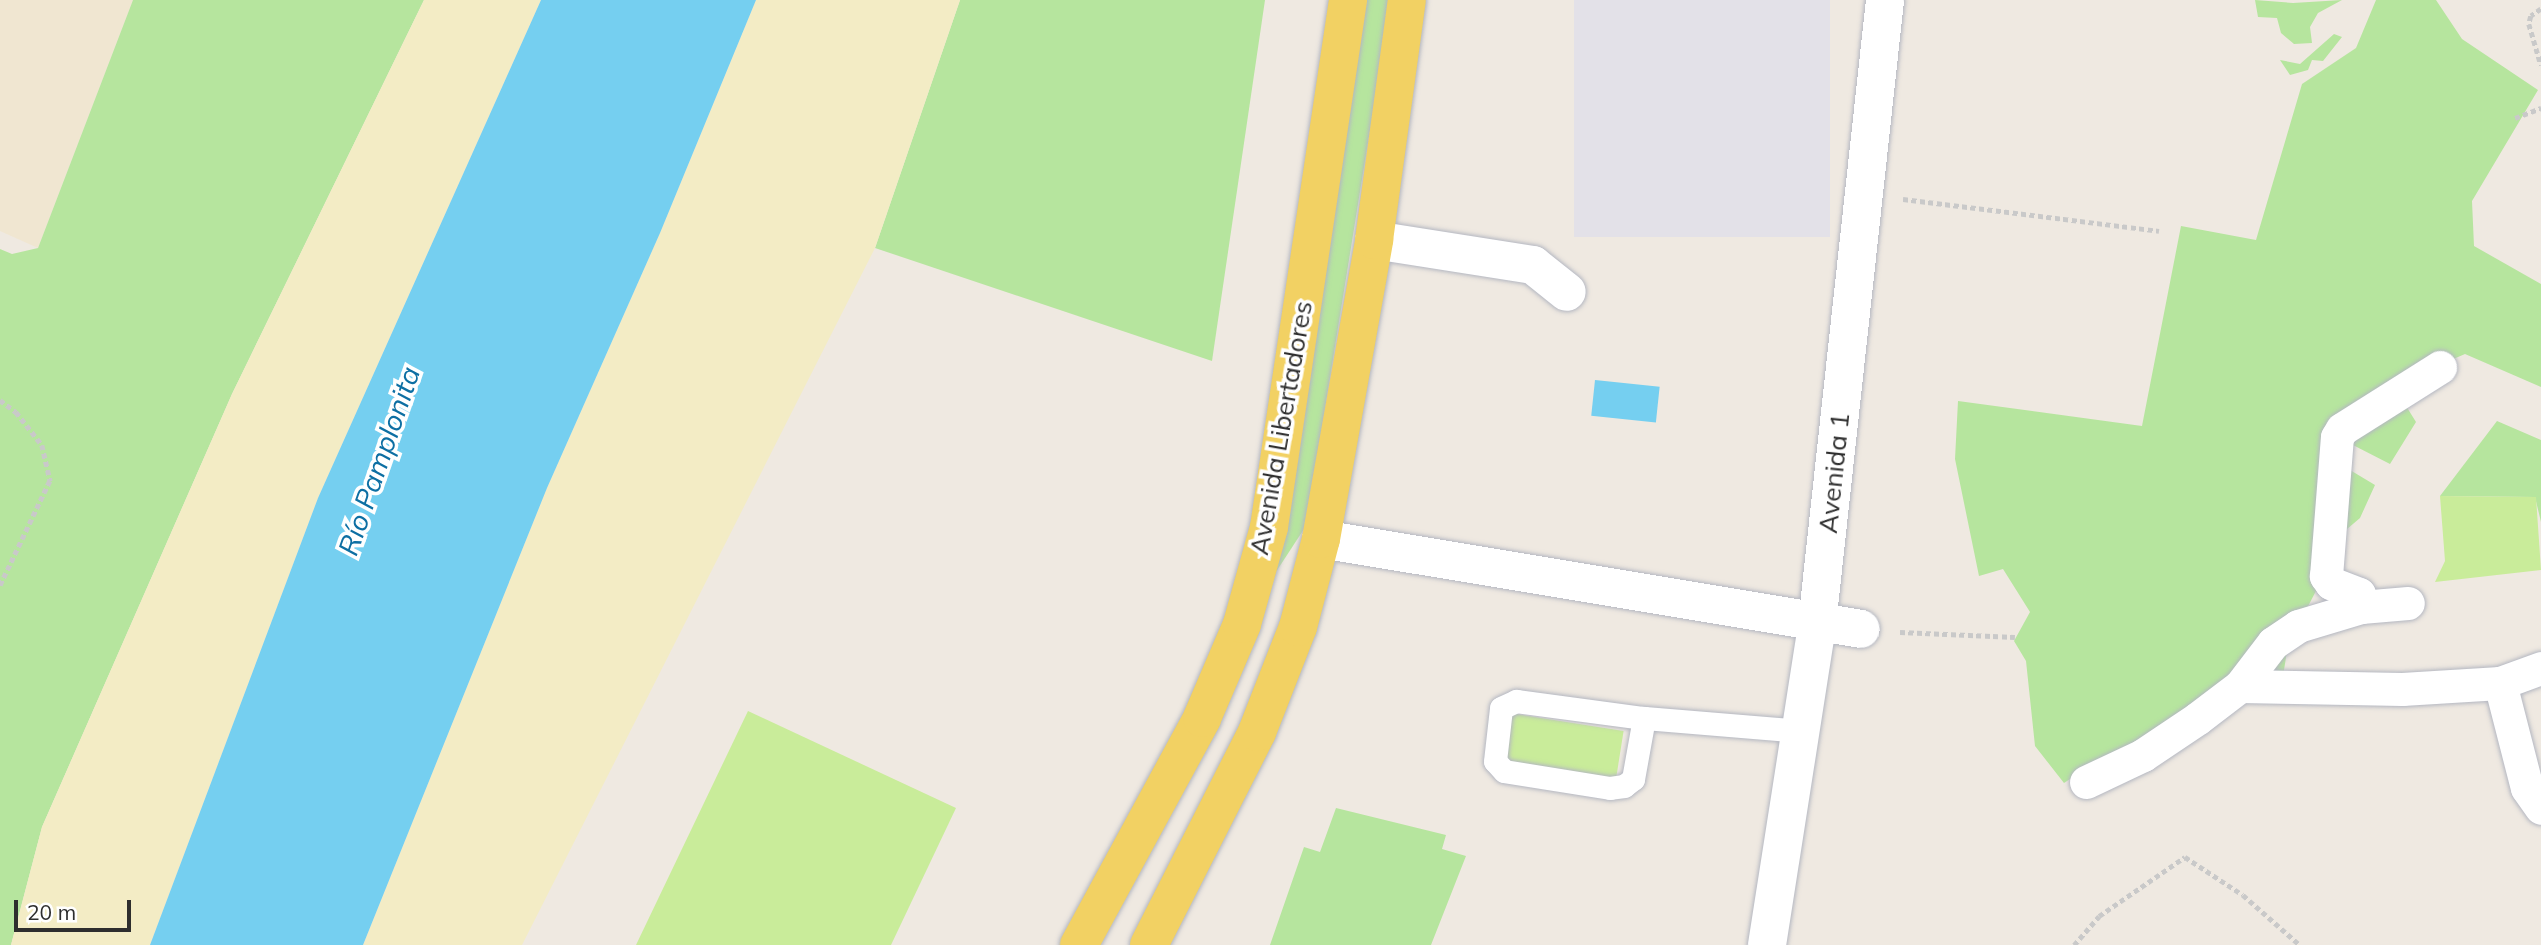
<!DOCTYPE html>
<meta charset="utf-8">
<style>
body{margin:0}
#map{position:relative;width:2541px;height:945px;overflow:hidden;background:#efe9e1;font-family:Mulish,sans-serif}
div>[style]{position:absolute}
.industrial>*{inset:0;background:#e3e1e8;transform-origin:0 0}
.education>*{inset:0;background:#f0e6d1}
.green>*{inset:0;background:#b6e59e}
.sand>*{inset:0;background:#f3ecc5}
.pitch>*{inset:0;background:#c9ec9a;transform-origin:0 0}
.water>*{inset:0;background:#75cff0;transform-origin:0 0}
.path>*{height:4.5px;margin-top:-2.25px;transform-origin:0;background:repeating-linear-gradient(90deg,#c9c9c9 0 5px,transparent 0 8.5px)}
.roads{filter:drop-shadow(0 0 2px #b4b7c1) drop-shadow(0 0 2px #b4b7c1)}
.service>*{height:23px;margin:-11.5px;padding:0 11.5px;transform-origin:11.5px;border-radius:11.5px;background:#fff}
.pedestrian>*{height:33px;margin:-16.5px;padding:0 16.5px;transform-origin:16.5px;border-radius:16.5px;background:#fff}
.minor>*{height:38px;margin:-19px;padding:0 19px;transform-origin:19px;border-radius:19px;background:#fff}
.tertiary>*{height:38px;margin:-19px;padding:0 19px;transform-origin:19px;border-radius:19px;background:#fff}
.primary>*{height:38px;margin:-19px;padding:0 19px;transform-origin:19px;border-radius:19px;background:#f2d163}
span{translate:-50% -50%;white-space:nowrap;text-align:center;line-height:1.15;-webkit-text-stroke:7px #fff;paint-order:stroke}
.street-label{font-size:26px;color:#2e2e2e}
.water-label{font-size:28px;color:#0d6fa3;font-style:italic}
.scale{position:absolute;left:14px;top:900px;width:117px;height:32px;box-sizing:border-box;border:4px solid #2e2e2e;border-top:0;padding-left:9px;font-size:21px;line-height:24px;white-space:nowrap;color:#2e2e2e;-webkit-text-stroke:5px #fff;paint-order:stroke}
</style>
<div id="map">
<div class="industrial">
<i style="left:1574px;top:0;width:256px;height:237px"></i>
</div>
<div class="education">
<i style="clip-path:polygon(0 0,133px 0,38px 248px,0 231px)"></i>
</div>
<div class="green">
<i style="clip-path:polygon(133px 0,424px 0,232px 394px,42px 827px,11px 945px,0 945px,0 249px,12px 254px,38px 248px)"></i>
<i style="clip-path:polygon(960px 0,1265px 0,1212px 361px,875px 248px)"></i>
<i style="clip-path:polygon(1354px 0,1391px 0,1306px 526px,1245px 619px)"></i>
<i style="clip-path:polygon(2255px 0,2293px 3px,2342px 0,2318px 13px,2310px 27px,2312px 43px,2294px 44px,2281px 33px,2277px 18px,2258px 17px)"></i>
<i style="clip-path:polygon(2376px 0,2436px 0,2462px 39px,2538px 90px,2472px 201px,2474px 246px,2541px 284px,2541px 387px,2465px 354px,2393px 385px,2416px 422px,2390px 464px,2349px 443px,2335px 461px,2375px 485px,2360px 518px,2320px 552px,2318px 587px,2288px 645px,2283px 676px,2102px 758px,2064px 783px,2035px 746px,2026px 661px,2014px 641px,2030px 612px,2003px 569px,1979px 576px,1955px 459px,1958px 401px,2142px 426px,2181px 226px,2256px 240px,2302px 84px,2356px 48px)"></i>
<i style="clip-path:polygon(2334px 34px,2342px 37px,2323px 61px,2312px 60px,2308px 70px,2290px 75px,2280px 60px,2300px 64px)"></i>
<i style="clip-path:polygon(2497px 421px,2541px 440px,2541px 522px,2535px 497px,2440px 496px)"></i>
<i style="clip-path:polygon(1336px 808px,1446px 835px,1442px 849px,1466px 856px,1431px 945px,1270px 945px,1304px 847px,1320px 852px)"></i>
</div>
<div class="sand">
<i style="clip-path:polygon(424px 0,541px 0,318px 498px,150px 945px,11px 945px,42px 827px,232px 394px)"></i>
<i style="clip-path:polygon(756px 0,960px 0,875px 248px,522px 945px,363px 945px,547px 488px,660px 233px)"></i>
</div>
<div class="pitch">
<i style="clip-path:polygon(2440px 496px,2536px 497px,2541px 570px,2435px 582px,2445px 561px)"></i>
<i style="clip-path:polygon(748px 711px,956px 808px,891px 945px,636px 945px)"></i>
<i style="left:1510px;top:713px;width:115px;height:48px;rotate:9deg"></i>
</div>
<div class="water">
<i style="clip-path:polygon(541px 0,756px 0,660px 233px,547px 488px,363px 945px,150px 945px,318px 498px)"></i>
<i style="left:1595px;top:380px;width:65px;height:36px;rotate:6deg"></i>
</div>
<div class="path">
<i style="left:2541px;top:9px;width:12px;rotate:145deg"></i>
<i style="left:2531px;top:16px;width:8px;rotate:104deg"></i>
<i style="left:2529px;top:24px;width:43px;rotate:73.7deg"></i>
<i style="left:2515px;top:118px;width:28px;rotate:-21deg"></i>
<i style="left:1903px;top:199px;width:258px;rotate:7.1deg"></i>
<i style="left:0;top:400px;width:20px;rotate:37deg"></i>
<i style="left:16px;top:412px;width:42px;rotate:51.8deg"></i>
<i style="left:42px;top:445px;width:37px;rotate:77deg"></i>
<i style="left:50px;top:481px;width:116px;rotate:115.5deg"></i>
<i style="left:1900px;top:632px;width:115px;rotate:2.5deg"></i>
<i style="left:2074px;top:945px;width:38px;rotate:-49deg"></i>
<i style="left:2099px;top:916px;width:104px;rotate:-34.5deg"></i>
<i style="left:2185px;top:857px;width:69px;rotate:33.2deg"></i>
<i style="left:2243px;top:895px;width:76px;rotate:41.3deg"></i>
</div>
<div class="roads">
<div class="service">
<i style="left:1644px;top:718px;width:62px;rotate:100.2deg"></i>
<i style="left:1633px;top:779px;width:11px;rotate:142deg"></i>
<i style="left:1624px;top:786px;width:14px;rotate:172deg"></i>
<i style="left:1610px;top:788px;width:107px;rotate:-170.9deg"></i>
<i style="left:1504px;top:771px;width:13px;rotate:-132deg"></i>
<i style="left:1495px;top:761px;width:53px;rotate:-83.5deg"></i>
<i style="left:1501px;top:708px;width:17px;rotate:-25deg"></i>
<i style="left:1516px;top:701px;width:129px;rotate:7.6deg"></i>
<i style="left:1644px;top:718px;width:159px;rotate:4.7deg"></i>
</div>
<div class="pedestrian">
<i style="left:2361px;top:607px;width:13px;rotate:-99deg"></i>
<i style="left:2359px;top:594px;width:30px;rotate:-159deg"></i>
<i style="left:2331px;top:583px;width:9px;rotate:-126deg"></i>
<i style="left:2326px;top:576px;width:139px;rotate:-85.5deg"></i>
<i style="left:2337px;top:437px;width:9px;rotate:-58deg"></i>
<i style="left:2342px;top:429px;width:116px;rotate:-32.3deg"></i>
<i style="left:2500px;top:683px;width:108px;rotate:75.6deg"></i>
<i style="left:2527px;top:788px;width:24px;rotate:55deg"></i>
<i style="left:2240px;top:686px;width:162px;rotate:1.1deg"></i>
<i style="left:2402px;top:689px;width:98px;rotate:-3.5deg"></i>
<i style="left:2500px;top:683px;width:44px;rotate:-20.1deg"></i>
<i style="left:2086px;top:782px;width:63px;rotate:-25.3deg"></i>
<i style="left:2143px;top:755px;width:66px;rotate:-33.9deg"></i>
<i style="left:2198px;top:718px;width:53px;rotate:-37.3deg"></i>
<i style="left:2240px;top:686px;width:54px;rotate:-52.5deg"></i>
<i style="left:2273px;top:643px;width:30px;rotate:-34deg"></i>
<i style="left:2298px;top:626px;width:66px;rotate:-16.8deg"></i>
<i style="left:2361px;top:607px;width:47px;rotate:-4.9deg"></i>
</div>
<div class="minor">
<i style="left:1374px;top:240px;width:161px;rotate:8.9deg"></i>
<i style="left:1533px;top:265px;width:43px;rotate:38.5deg"></i>
<i style="left:1321px;top:539px;width:547px;rotate:9.46deg"></i>
</div>
<div class="tertiary">
<i style="left:1767px;top:945px;width:325px;rotate:-81.1deg"></i>
<i style="left:1817px;top:624px;width:628px;rotate:-83.78deg"></i>
</div>
<div class="primary">
<i style="left:1079px;top:945px;width:258px;rotate:-61.5deg"></i>
<i style="left:1202px;top:718px;width:102px;rotate:-66.9deg"></i>
<i style="left:1242px;top:624px;width:101px;rotate:-74.4deg"></i>
<i style="left:1269px;top:527px;width:533px;rotate:-81.47deg"></i>
<i style="left:1149px;top:945px;width:239px;rotate:-63.1deg"></i>
<i style="left:1257px;top:732px;width:113px;rotate:-68.7deg"></i>
<i style="left:1298px;top:627px;width:91px;rotate:-75.4deg"></i>
<i style="left:1321px;top:539px;width:304px;rotate:-79.9deg"></i>
<i style="left:1374px;top:240px;width:242px;rotate:-82.2deg"></i>
</div>
</div>
<div class="street-label">
<span style="left:1281px;top:428px;rotate:-80deg">Avenida Libertadores</span>
<span style="left:1834px;top:473px;rotate:-84deg">Avenida 1</span>
</div>
<div class="water-label">
<span style="left:379px;top:461px;rotate:-71deg">Río Pamplonita</span>
</div>
<div class="scale">20 m</div>
</div>
